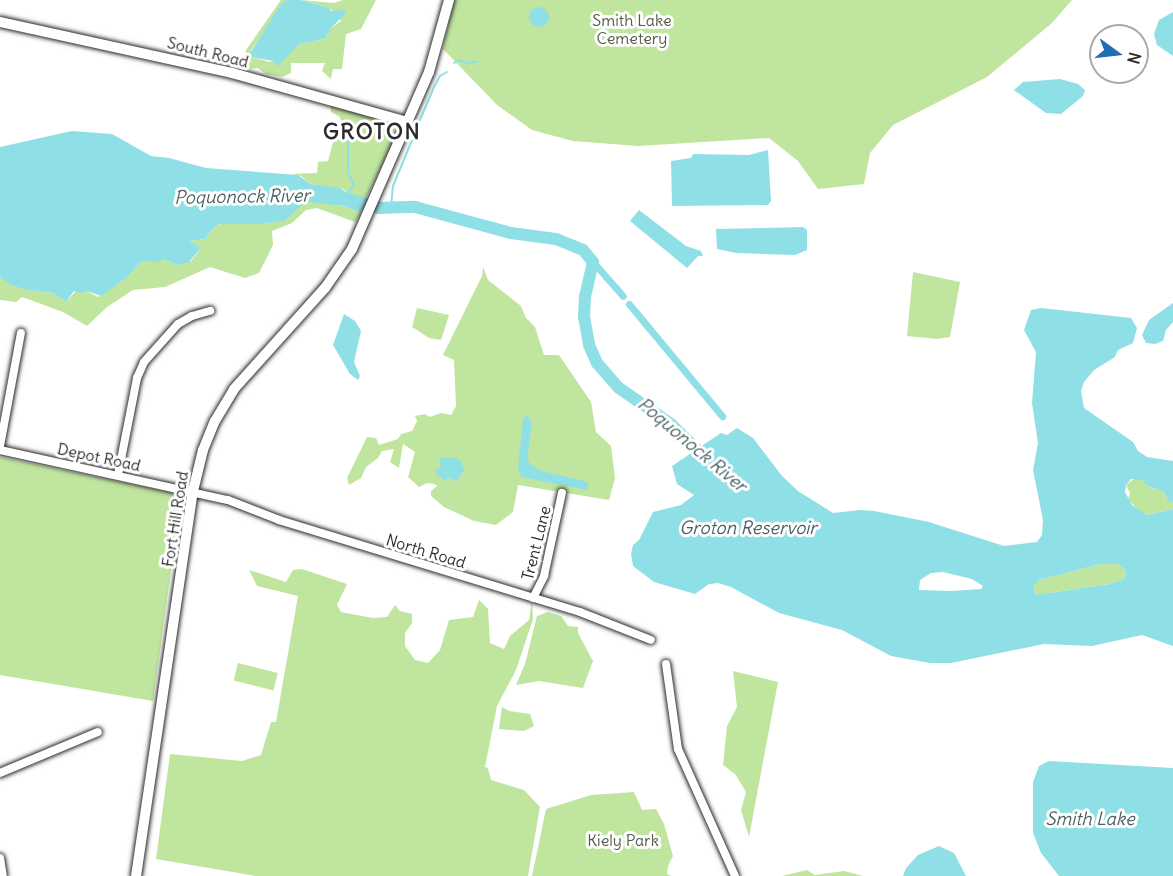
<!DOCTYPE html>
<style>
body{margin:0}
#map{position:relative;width:1173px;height:876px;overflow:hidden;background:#fff;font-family:Delius,sans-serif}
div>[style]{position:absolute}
.green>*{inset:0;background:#c0e59f;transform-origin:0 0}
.water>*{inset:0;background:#8edfe6}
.round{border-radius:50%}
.stream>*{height:2px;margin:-1px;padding:0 1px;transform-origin:1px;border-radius:1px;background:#8edfe6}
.canal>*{height:7px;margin:-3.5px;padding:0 3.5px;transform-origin:3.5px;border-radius:3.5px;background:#8edfe6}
.river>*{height:12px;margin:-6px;padding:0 6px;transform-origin:6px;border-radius:6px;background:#8edfe6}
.roads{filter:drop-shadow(0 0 2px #2b2b2b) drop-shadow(0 0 2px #2b2b2b)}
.minor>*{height:8px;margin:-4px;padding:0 4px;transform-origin:4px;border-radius:4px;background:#fff}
.major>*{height:10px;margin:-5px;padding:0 5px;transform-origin:5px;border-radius:5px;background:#fff}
span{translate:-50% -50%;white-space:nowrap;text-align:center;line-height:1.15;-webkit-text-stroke:6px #fff;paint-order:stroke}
.park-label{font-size:16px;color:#505a48}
.street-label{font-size:16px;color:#2b2b2b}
.water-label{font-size:18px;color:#496163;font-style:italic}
.district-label{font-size:22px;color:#2b2b2b;font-weight:700;letter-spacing:1.5px}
.north{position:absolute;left:1089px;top:24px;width:60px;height:60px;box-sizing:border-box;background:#fff;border:2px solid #aaa;border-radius:50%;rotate:105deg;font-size:16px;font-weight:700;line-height:24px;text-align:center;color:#2b2b2b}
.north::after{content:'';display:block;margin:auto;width:21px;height:27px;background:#1f6fb2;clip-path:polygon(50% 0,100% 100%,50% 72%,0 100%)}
</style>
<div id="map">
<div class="green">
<i style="clip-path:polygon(281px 0,287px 0,251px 50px,252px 57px,270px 62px,299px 44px,325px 39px,331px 28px,341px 21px,330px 8px,301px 0,334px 3px,343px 0,376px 0,361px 29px,346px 34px,342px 69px,333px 69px,331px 79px,322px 71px,325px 63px,291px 63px,291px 73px,282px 77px,266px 74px,258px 68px,245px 69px,246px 50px)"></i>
<i style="clip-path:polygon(454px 0,1072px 0,1052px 23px,987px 77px,893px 125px,870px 153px,864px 184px,818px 189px,798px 161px,769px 138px,638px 146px,573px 141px,532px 130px,497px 105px,443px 49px)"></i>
<i style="clip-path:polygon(330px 104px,388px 123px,396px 130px,393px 142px,366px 198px,355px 198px,343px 189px,311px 184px,301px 176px,292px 174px,317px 173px,318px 162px,328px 161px,335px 135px,342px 127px,340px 117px,331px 112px)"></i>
<i style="clip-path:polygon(316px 201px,356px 209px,361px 212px,360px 215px,355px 222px,317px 208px,306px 210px,292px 223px,272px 231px,273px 245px,259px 273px,245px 278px,210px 267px,165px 287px,133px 290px,107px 307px,87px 326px,63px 312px,22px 297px,16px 302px,0 300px,0 277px,28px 290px,53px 293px,66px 302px,76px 291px,87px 291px,98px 297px,126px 278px,142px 261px,164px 259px,178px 265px,191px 261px,201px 248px,188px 241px,205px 239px,214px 227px,221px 224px,261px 224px,283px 221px,303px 203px)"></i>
<i style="clip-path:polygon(483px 267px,488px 280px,521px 306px,526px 318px,535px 327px,544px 355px,559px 355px,591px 402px,596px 432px,611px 446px,615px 478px,609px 500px,518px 485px,513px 512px,496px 525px,474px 521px,444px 507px,431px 496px,431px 491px,437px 486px,435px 484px,427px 483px,419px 487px,408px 477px,415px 452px,403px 444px,399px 468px,390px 462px,394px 449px,382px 451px,378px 458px,366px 467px,361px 478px,349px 485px,347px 478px,367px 437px,376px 438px,379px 445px,398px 439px,401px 434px,412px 431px,417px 421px,415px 416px,425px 414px,430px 417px,441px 413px,451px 415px,456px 406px,454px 360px,443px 355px,482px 276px)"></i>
<i style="clip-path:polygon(913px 272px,960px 282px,950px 337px,937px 339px,907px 336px)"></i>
<i style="clip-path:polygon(417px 308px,449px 315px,441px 340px,429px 338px,412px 327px)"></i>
<i style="clip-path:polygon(0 457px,177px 494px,181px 499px,153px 701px,0 675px)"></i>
<i style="clip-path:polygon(1135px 478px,1146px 481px,1149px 487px,1163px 491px,1166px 497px,1173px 503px,1173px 509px,1147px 515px,1137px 509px,1128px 499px,1130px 493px,1126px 485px)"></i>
<i style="clip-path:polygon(1101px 564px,1118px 564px,1125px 570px,1126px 575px,1124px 579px,1110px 584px,1035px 595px,1034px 584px,1039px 580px)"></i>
<i style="clip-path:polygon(302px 569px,347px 584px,337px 605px,341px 612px,373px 618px,387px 617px,395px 605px,400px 611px,412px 614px,412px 623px,405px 633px,405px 646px,415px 660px,428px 663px,440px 650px,449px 620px,473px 617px,479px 600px,488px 609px,490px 643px,504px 649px,510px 636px,529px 620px,532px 600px,533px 619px,516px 670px,497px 706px,485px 767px,488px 768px,491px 780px,524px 790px,540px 807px,528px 876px,256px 876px,156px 859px,170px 754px,242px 761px,261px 755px,271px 722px,276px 722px,298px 596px,257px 586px,249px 570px,286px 582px,293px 570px)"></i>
<i style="clip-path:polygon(548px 612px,561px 616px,568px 626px,578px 627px,578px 633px,593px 661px,583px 688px,539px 681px,516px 685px,525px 664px,537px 616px)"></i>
<i style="left:238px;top:663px;width:41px;height:18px;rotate:14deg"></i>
<i style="clip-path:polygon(733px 671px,778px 682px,749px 837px,741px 810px,746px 792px,735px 774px,723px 765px,727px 726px,737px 707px)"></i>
<i style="clip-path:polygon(502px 707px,509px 711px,530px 714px,534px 726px,524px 731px,499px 729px)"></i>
<i style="clip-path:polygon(634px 792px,642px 810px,656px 809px,664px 824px,673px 856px,668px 866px,667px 874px,671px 876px,532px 876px,546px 809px,591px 795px)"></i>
<i style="clip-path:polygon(807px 870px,815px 875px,844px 871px,863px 876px,782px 876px)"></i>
</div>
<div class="water">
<i style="clip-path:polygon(287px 0,301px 0,330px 8px,331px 11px,344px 10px,346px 13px,331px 28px,325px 39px,299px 44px,278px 66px,273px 61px,252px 57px,250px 53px,280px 6px)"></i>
<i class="round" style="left:529px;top:7px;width:20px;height:20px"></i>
<i style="clip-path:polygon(1173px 12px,1173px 56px,1157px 45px,1154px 34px,1159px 20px)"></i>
<i style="clip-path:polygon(1060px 79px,1078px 84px,1085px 90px,1083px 96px,1061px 114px,1046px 113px,1014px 90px,1023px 82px)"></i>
<i style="clip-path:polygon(72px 131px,112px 134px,151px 156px,169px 158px,206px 168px,298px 175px,311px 184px,340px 188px,355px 198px,366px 198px,361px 212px,343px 206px,310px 202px,303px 204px,284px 221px,261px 224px,220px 224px,214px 227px,205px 239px,189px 241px,201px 248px,189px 262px,178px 265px,164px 259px,158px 262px,142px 261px,126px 278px,101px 296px,87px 291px,81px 293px,74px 291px,66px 302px,53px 293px,28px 290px,11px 285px,0 277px,0 147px)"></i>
<i style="clip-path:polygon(768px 150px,771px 201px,768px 205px,672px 206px,671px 161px,691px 158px,693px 154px,749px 155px)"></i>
<i style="clip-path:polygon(639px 210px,686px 246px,701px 251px,703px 256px,698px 256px,687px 268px,630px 221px)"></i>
<i style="clip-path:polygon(803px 227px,807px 230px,807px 250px,795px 255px,736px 253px,717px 249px,716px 229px)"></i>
<i style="clip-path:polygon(1173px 303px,1173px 322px,1166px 330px,1163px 341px,1155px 344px,1146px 343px,1142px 335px,1149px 320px)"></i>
<i style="clip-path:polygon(evenodd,1041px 308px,1131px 318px,1137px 328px,1133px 343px,1118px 350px,1115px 357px,1094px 370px,1084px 382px,1081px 391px,1084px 408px,1133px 442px,1138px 451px,1147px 457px,1173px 461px,1173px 503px,1168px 500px,1163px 491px,1149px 487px,1142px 480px,1131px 479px,1126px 485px,1125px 492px,1132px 505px,1147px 515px,1173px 509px,1173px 646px,1142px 635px,1092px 646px,1044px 644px,951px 663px,930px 663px,891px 656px,842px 630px,779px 613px,731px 587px,718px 583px,709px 584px,695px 594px,654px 582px,633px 566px,631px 554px,633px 545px,639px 540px,653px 512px,681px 505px,694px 495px,677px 484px,672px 466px,721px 433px,727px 435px,737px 428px,753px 438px,782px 476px,798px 491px,833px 513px,860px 510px,874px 511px,929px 522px,1004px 546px,1037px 542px,1042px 535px,1043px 520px,1033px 470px,1038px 443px,1032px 403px,1036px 352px,1024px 330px,1031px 310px,1041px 308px,1101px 564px,1118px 564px,1125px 570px,1126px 575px,1124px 579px,1110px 584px,1035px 595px,1034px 585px,1039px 580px,1101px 564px,1041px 308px,943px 572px,972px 579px,983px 586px,981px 589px,951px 591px,919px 590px,920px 580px,931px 573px,943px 572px)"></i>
<i style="clip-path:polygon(344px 314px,355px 321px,361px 331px,354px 362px,360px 376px,358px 380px,350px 374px,333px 345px)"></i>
<i style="clip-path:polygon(528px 416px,532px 423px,527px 458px,530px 464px,541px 471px,584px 481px,588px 483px,588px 490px,521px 477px,518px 467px,523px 421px,524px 417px)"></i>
<i style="clip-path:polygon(439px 458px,454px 458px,461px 461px,465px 472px,461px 473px,457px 482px,451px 478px,444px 480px,436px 474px,435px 471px,441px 467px)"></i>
<i style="clip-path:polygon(1049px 761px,1173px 768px,1173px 876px,1059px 876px,1041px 853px,1033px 833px,1033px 782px,1039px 766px)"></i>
<i style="clip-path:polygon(939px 846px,954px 853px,966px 876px,903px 876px,906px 868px,918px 855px)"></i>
</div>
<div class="stream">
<i style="left:454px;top:63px;width:5px;rotate:-37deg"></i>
<i style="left:458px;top:60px;width:9px;rotate:21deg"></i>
<i style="left:466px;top:63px;width:11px;rotate:-5deg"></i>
<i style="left:420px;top:120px;width:36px;rotate:-67deg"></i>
<i style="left:434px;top:87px;width:13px;rotate:-61deg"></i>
<i style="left:440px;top:76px;width:8px;rotate:-30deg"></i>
<i style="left:346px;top:195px;width:13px;rotate:-51deg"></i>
<i style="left:354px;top:185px;width:14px;rotate:-115deg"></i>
<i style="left:348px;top:172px;width:48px;rotate:-90deg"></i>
<i style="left:391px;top:208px;width:22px;rotate:-85deg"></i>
<i style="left:393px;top:186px;width:57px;rotate:-67.5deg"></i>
</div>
<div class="canal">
<i style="left:593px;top:262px;width:45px;rotate:48.6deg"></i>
<i style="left:629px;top:304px;width:146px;rotate:50.3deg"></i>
</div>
<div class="river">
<i style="left:348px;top:199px;width:32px;rotate:16deg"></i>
<i style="left:379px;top:208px;width:36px;rotate:-2deg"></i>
<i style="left:415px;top:207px;width:99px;rotate:15.2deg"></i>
<i style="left:511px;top:233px;width:45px;rotate:7.6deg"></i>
<i style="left:556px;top:239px;width:29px;rotate:22deg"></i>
<i style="left:583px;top:250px;width:16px;rotate:50deg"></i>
<i style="left:593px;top:262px;width:36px;rotate:103deg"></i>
<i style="left:585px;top:297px;width:19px;rotate:93deg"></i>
<i style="left:584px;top:316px;width:29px;rotate:80deg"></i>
<i style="left:589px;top:345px;width:20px;rotate:66deg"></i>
<i style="left:597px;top:363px;width:33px;rotate:49deg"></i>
<i style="left:619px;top:388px;width:63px;rotate:34.7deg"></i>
<i style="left:671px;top:424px;width:51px;rotate:45deg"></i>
</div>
<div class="roads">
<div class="minor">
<i style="left:0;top:446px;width:115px;rotate:-79.5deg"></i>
<i style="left:0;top:450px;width:233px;rotate:12.4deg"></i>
<i style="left:228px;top:500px;width:55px;rotate:21.4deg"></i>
<i style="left:279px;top:520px;width:315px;rotate:17deg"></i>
<i style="left:580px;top:612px;width:76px;rotate:21.5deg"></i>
<i style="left:118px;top:475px;width:99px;rotate:-78.9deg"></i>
<i style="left:137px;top:378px;width:17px;rotate:-66deg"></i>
<i style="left:144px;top:362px;width:51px;rotate:-48.2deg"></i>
<i style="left:178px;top:324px;width:16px;rotate:-30deg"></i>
<i style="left:192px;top:316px;width:19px;rotate:-16deg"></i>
<i style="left:533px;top:598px;width:25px;rotate:-63deg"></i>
<i style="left:544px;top:576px;width:85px;rotate:-77.8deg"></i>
<i style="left:666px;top:664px;width:86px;rotate:82deg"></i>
<i style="left:678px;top:749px;width:139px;rotate:65.8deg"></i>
<i style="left:0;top:773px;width:106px;rotate:-22.7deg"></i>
<i style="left:0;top:858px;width:18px;rotate:81deg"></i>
</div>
<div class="major">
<i style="left:0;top:22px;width:238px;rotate:12.4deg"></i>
<i style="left:232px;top:73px;width:182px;rotate:15.6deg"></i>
<i style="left:136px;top:876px;width:389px;rotate:-81.6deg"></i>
<i style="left:193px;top:491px;width:42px;rotate:-76.3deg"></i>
<i style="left:203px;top:450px;width:31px;rotate:-68deg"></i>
<i style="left:215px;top:421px;width:37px;rotate:-59deg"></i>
<i style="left:234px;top:389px;width:136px;rotate:-48deg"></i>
<i style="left:325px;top:288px;width:47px;rotate:-55.3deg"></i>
<i style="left:352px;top:249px;width:193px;rotate:-66.5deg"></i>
<i style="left:429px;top:72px;width:75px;rotate:-74.5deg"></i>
</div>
</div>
<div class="park-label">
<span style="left:632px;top:29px">Smith Lake<br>Cemetery</span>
<span style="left:623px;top:840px">Kiely Park</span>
</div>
<div class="street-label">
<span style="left:208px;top:52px;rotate:14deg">South Road</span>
<span style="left:99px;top:457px;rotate:12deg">Depot Road</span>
<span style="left:175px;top:519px;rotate:-81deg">Fort Hill Road</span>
<span style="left:536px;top:543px;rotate:-76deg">Trent Lane</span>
<span style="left:426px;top:551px;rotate:17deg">North Road</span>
</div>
<div class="water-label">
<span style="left:242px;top:197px;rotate:-1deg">Poquonock River</span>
<span style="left:692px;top:445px;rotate:40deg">Poquonock River</span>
<span style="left:748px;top:528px">Groton Reservoir</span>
<span style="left:1090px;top:819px">Smith Lake</span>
</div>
<div class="district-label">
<span style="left:372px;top:132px">GROTON</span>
</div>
<div class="north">N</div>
</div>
